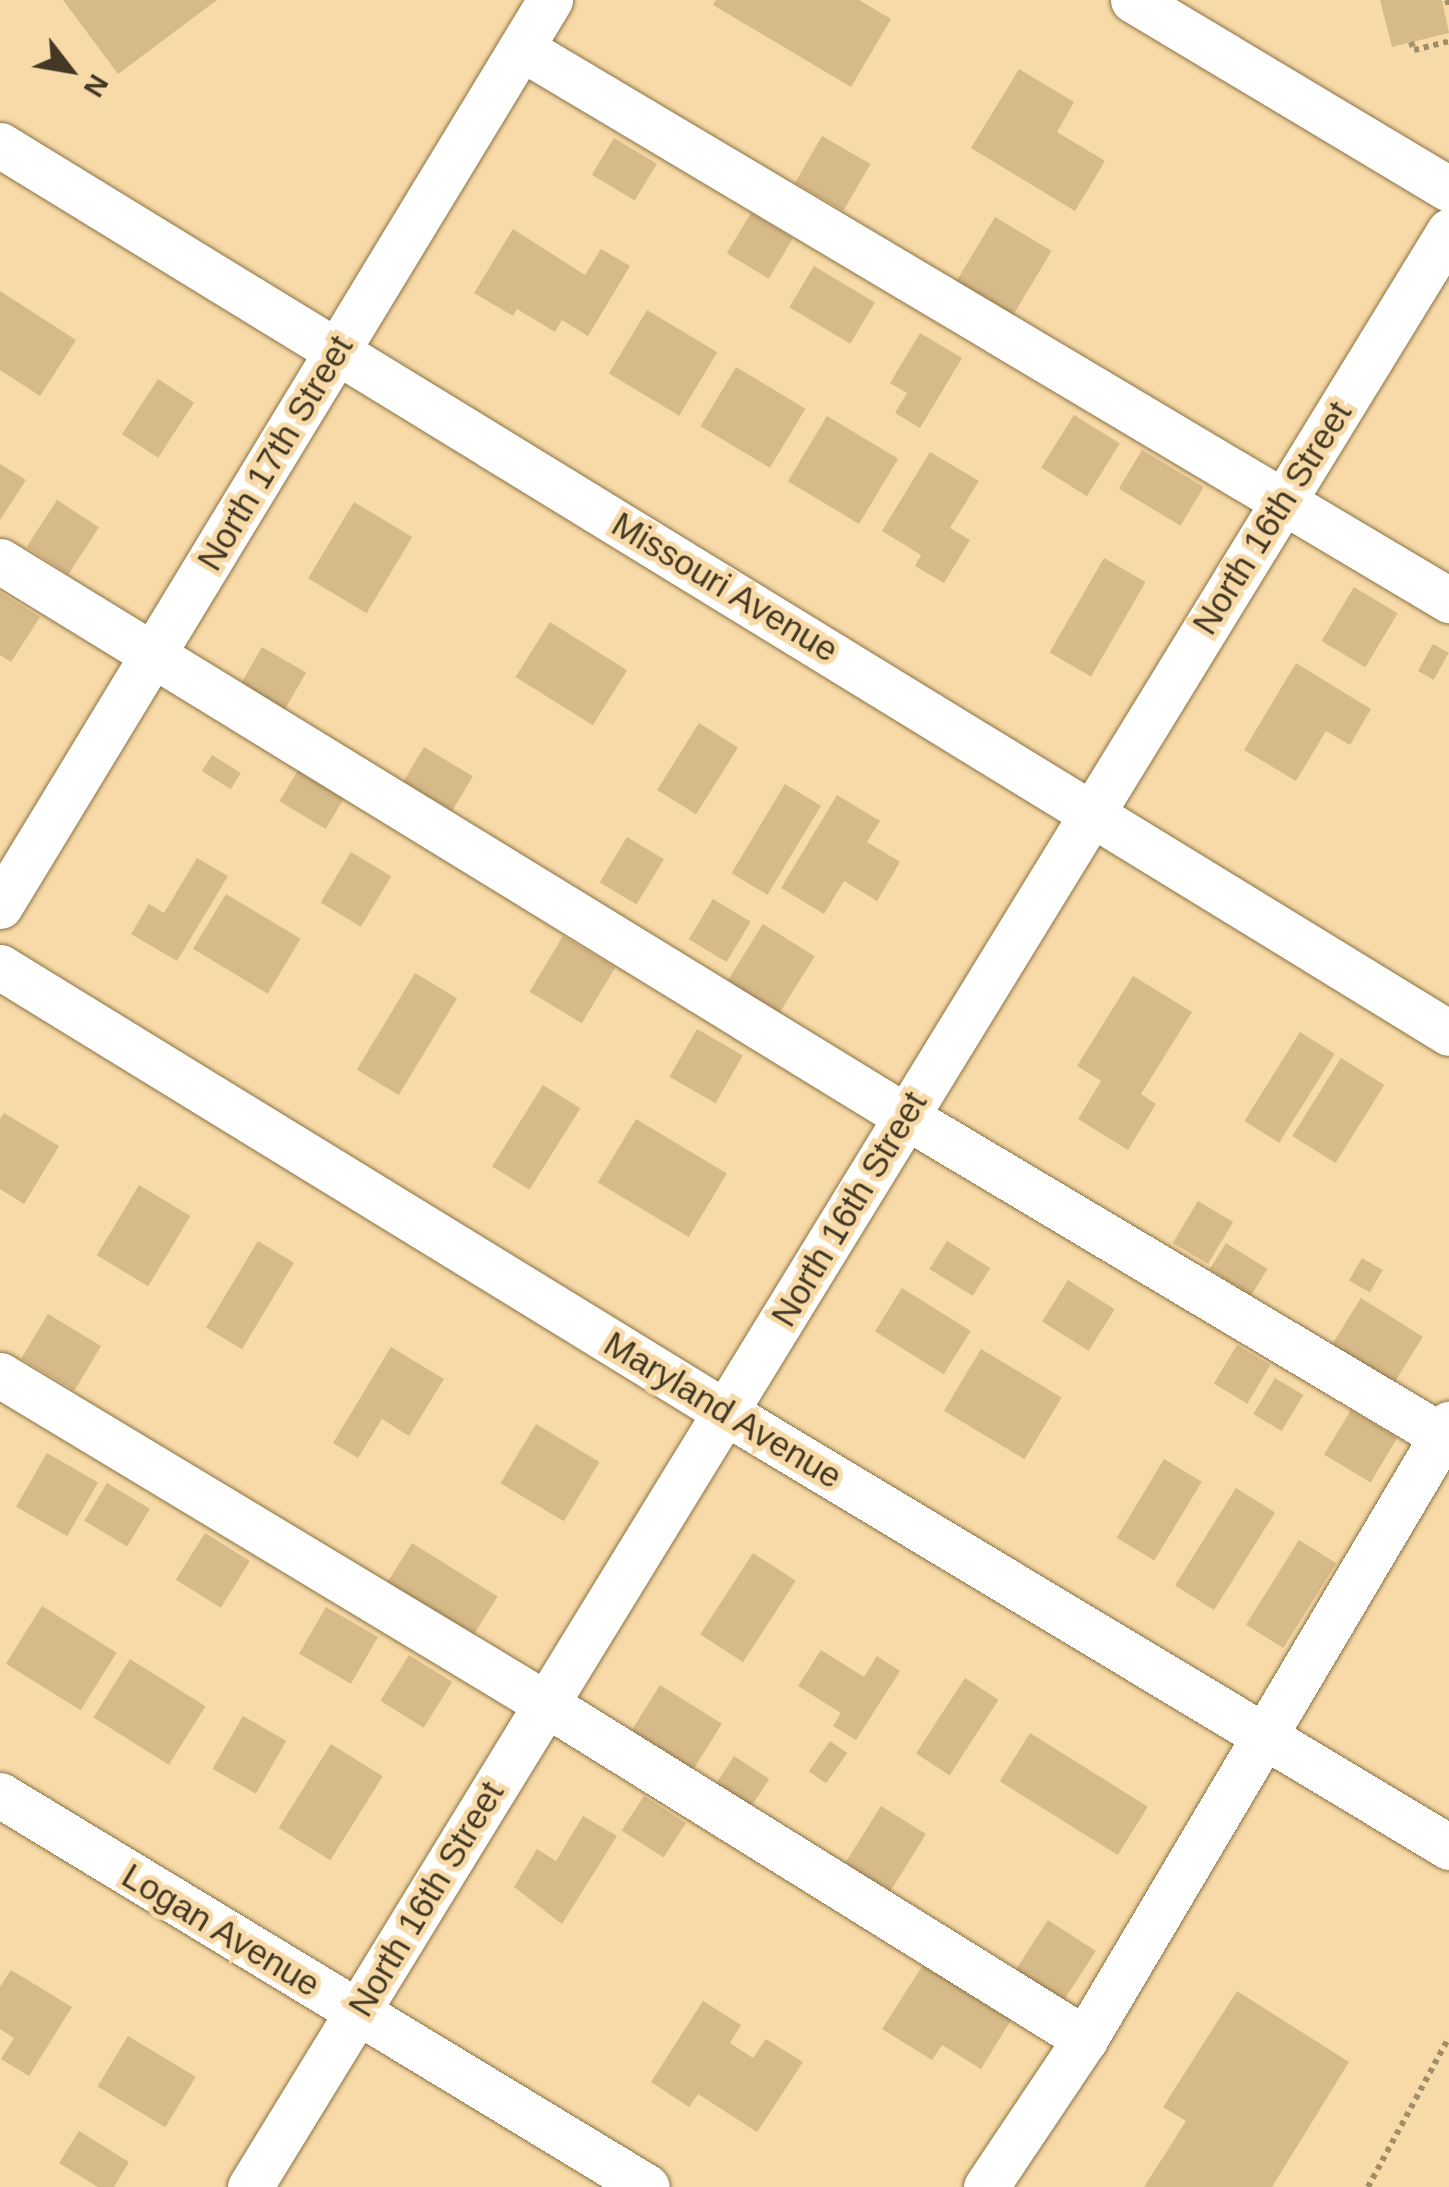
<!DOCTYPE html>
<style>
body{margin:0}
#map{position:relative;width:1449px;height:2187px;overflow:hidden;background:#f7daa8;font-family:Helvetica,sans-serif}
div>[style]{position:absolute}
.building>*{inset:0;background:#d6ba89;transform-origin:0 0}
.path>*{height:6px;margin-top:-3px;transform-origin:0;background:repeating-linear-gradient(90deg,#a28d69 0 5px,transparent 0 10px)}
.roads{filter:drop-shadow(0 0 2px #8c7243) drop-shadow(0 0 2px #8c7243)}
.minor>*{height:45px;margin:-22.5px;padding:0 22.5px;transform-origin:22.5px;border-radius:22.5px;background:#fff}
span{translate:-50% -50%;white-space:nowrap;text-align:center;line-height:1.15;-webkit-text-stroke:10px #f7daa8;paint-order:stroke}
.street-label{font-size:35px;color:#443924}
.north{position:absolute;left:20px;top:20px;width:100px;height:100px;-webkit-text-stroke:8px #f7daa8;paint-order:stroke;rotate:121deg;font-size:28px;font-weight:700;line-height:40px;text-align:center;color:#443924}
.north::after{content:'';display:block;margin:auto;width:35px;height:45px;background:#443924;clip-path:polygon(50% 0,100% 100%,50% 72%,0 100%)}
</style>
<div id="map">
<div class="building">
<i style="clip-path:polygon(63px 0,217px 0,118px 74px)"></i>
<i style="clip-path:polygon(716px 0,859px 0,891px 19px,851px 87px,713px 5px)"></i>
<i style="clip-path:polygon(1380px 0,1442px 0,1449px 33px,1392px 47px)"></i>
<i style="clip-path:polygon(1019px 69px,1074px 102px,1057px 132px,1105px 161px,1075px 211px,971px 148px)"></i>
<i style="left:822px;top:136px;width:56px;height:54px;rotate:30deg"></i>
<i style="left:614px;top:138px;width:50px;height:43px;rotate:31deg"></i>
<i style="left:751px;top:213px;width:49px;height:47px;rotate:31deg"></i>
<i style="left:995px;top:217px;width:66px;height:75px;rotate:31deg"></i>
<i style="clip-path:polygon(513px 229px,585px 275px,601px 249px,630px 266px,588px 336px,562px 320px,555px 332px,517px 309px,513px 316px,474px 293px)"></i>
<i style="left:814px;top:266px;width:71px;height:48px;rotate:31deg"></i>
<i style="clip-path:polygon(0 291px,76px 340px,40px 396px,0 370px)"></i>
<i style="left:647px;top:310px;width:82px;height:74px;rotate:31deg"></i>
<i style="clip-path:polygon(920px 333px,962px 358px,920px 428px,895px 413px,907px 393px,890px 383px)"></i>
<i style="left:736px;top:367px;width:81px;height:69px;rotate:31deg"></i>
<i style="left:158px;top:379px;width:43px;height:66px;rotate:33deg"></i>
<i style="left:1074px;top:415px;width:54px;height:62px;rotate:32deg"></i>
<i style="left:827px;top:416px;width:83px;height:76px;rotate:31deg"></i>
<i style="left:1142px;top:450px;width:72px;height:45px;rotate:31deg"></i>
<i style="clip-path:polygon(930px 452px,979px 481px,950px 528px,970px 540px,944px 583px,915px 566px,921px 555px,882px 531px)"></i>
<i style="clip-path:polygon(0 464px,26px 480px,0 520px)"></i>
<i style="left:57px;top:500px;width:50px;height:56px;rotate:33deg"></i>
<i style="left:354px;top:502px;width:68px;height:89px;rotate:31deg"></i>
<i style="left:1104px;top:558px;width:48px;height:109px;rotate:30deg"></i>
<i style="left:1354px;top:587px;width:51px;height:63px;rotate:31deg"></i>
<i style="clip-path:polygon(0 592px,40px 617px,11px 662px,0 655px)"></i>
<i style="left:550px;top:622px;width:91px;height:65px;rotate:32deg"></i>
<i style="left:1433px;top:644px;width:18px;height:31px;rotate:29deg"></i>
<i style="left:262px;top:647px;width:51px;height:43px;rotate:30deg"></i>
<i style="clip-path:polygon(1296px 663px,1371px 709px,1350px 745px,1326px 731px,1296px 781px,1244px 750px)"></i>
<i style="left:699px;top:723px;width:46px;height:79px;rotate:32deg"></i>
<i style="left:424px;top:747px;width:57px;height:40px;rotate:31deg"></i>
<i style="left:212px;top:755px;width:34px;height:19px;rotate:32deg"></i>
<i style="left:300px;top:767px;width:54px;height:40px;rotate:31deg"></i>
<i style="left:785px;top:784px;width:42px;height:104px;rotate:31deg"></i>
<i style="clip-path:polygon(837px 795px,880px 821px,867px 842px,900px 862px,877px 901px,844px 881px,824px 914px,781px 888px)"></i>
<i style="left:627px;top:837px;width:43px;height:53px;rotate:31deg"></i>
<i style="left:351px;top:852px;width:47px;height:59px;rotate:31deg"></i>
<i style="clip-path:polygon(197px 858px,228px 876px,177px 961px,131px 934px,149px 904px,164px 913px)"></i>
<i style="left:226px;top:894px;width:87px;height:64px;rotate:31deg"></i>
<i style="left:713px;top:899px;width:44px;height:47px;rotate:31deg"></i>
<i style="left:763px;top:924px;width:61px;height:68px;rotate:32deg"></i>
<i style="left:563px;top:936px;width:61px;height:65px;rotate:31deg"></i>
<i style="left:415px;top:973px;width:49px;height:113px;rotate:31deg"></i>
<i style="clip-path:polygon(1133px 976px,1192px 1012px,1141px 1094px,1156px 1104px,1128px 1150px,1078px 1119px,1101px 1081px,1077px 1066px)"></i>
<i style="left:697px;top:1029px;width:53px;height:55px;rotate:30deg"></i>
<i style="left:1300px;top:1032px;width:41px;height:105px;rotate:32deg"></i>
<i style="left:1341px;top:1058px;width:51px;height:92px;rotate:32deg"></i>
<i style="left:543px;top:1085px;width:44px;height:96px;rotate:32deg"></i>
<i style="clip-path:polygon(4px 1113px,59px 1146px,24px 1204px,0 1189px,0 1119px)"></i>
<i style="left:636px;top:1119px;width:106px;height:74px;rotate:31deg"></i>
<i style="left:139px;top:1185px;width:60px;height:82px;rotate:31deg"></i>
<i style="left:1198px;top:1201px;width:41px;height:49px;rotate:31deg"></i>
<i style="left:258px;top:1241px;width:42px;height:101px;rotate:31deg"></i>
<i style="left:947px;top:1241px;width:51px;height:33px;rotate:32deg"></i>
<i style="left:1226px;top:1243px;width:49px;height:31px;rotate:32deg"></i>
<i style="left:1362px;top:1258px;width:24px;height:26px;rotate:30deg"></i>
<i style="left:1068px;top:1280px;width:55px;height:49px;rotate:32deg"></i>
<i style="left:902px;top:1288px;width:81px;height:51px;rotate:32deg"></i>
<i style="left:1361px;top:1298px;width:73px;height:56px;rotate:32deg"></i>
<i style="left:48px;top:1314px;width:62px;height:52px;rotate:31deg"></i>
<i style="left:1237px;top:1345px;width:39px;height:45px;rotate:31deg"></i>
<i style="clip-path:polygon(391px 1347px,444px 1379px,409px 1436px,382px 1419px,358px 1458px,333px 1443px)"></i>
<i style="left:981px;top:1349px;width:94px;height:72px;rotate:31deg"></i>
<i style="left:1275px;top:1378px;width:33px;height:42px;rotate:31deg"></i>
<i style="left:1351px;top:1410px;width:54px;height:52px;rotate:31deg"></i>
<i style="left:536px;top:1424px;width:74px;height:69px;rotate:31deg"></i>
<i style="left:47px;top:1453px;width:59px;height:62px;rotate:30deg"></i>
<i style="left:1164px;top:1459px;width:44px;height:92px;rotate:31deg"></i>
<i style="left:107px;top:1483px;width:50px;height:44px;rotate:31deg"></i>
<i style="left:1236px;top:1488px;width:46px;height:115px;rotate:32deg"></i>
<i style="left:205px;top:1533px;width:53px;height:55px;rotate:32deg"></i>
<i style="left:1299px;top:1540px;width:44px;height:100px;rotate:32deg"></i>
<i style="left:412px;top:1543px;width:101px;height:52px;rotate:32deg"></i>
<i style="left:753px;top:1553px;width:51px;height:97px;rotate:33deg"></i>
<i style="left:42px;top:1606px;width:88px;height:68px;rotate:32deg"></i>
<i style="left:326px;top:1607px;width:60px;height:54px;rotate:30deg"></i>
<i style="clip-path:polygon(821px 1650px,864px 1677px,877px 1656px,900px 1671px,856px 1740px,833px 1726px,841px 1713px,798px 1686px)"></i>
<i style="left:409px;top:1655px;width:51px;height:54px;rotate:32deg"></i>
<i style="left:130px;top:1659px;width:89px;height:69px;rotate:32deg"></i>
<i style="left:965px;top:1678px;width:40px;height:90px;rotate:33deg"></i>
<i style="left:660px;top:1685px;width:73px;height:57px;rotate:32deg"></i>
<i style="left:243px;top:1716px;width:50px;height:61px;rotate:30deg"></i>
<i style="left:1030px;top:1733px;width:139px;height:57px;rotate:32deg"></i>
<i style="left:830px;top:1741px;width:21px;height:37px;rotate:35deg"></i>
<i style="left:331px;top:1744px;width:61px;height:99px;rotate:32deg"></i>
<i style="left:734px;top:1756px;width:42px;height:42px;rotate:33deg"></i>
<i style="left:644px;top:1796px;width:50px;height:41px;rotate:33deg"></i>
<i style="left:881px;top:1806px;width:53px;height:67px;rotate:32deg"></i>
<i style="clip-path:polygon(583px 1816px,617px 1836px,562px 1924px,514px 1887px,537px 1849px,556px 1861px)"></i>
<i style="left:1048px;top:1920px;width:57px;height:59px;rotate:33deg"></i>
<i style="clip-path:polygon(923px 1965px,1011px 2020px,981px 2069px,942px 2045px,932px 2060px,882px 2029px)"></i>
<i style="clip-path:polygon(11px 1970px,72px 2007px,29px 2076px,1px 2059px,14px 2038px,0 2029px,0 1987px)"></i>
<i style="clip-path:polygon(1237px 1991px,1349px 2062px,1272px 2187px,1144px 2187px,1186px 2121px,1163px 2107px)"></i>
<i style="clip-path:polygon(703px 2001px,741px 2025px,730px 2043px,753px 2058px,766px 2039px,803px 2062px,757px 2132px,698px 2094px,689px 2107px,651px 2082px)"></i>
<i style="left:128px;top:2036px;width:79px;height:59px;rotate:31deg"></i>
<i style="clip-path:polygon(79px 2131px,129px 2162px,114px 2187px,98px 2187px,59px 2163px)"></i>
</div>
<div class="path">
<i style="left:1447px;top:0;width:6px;rotate:72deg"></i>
<i style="left:1411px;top:42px;width:9px;rotate:69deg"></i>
<i style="left:1414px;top:50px;width:36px;rotate:-14deg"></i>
<i style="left:1368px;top:2187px;width:170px;rotate:-61.6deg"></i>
</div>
<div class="roads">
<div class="minor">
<i style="left:1133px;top:0;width:368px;rotate:30.9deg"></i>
<i style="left:521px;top:48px;width:1080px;rotate:30.75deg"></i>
<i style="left:0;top:145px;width:1699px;rotate:31.5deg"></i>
<i style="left:0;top:561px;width:1062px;rotate:31.52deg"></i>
<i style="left:905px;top:1116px;width:625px;rotate:30.79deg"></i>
<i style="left:0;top:906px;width:1060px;rotate:-58.74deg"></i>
<i style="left:0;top:967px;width:851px;rotate:31.54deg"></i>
<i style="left:725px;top:1412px;width:845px;rotate:31deg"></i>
<i style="left:0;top:1375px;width:637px;rotate:31.07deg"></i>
<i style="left:546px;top:1704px;width:635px;rotate:31.86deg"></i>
<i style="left:1085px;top:2039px;width:715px;rotate:-59.38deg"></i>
<i style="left:0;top:1795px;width:756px;rotate:31.21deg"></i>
<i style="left:250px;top:2187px;width:2294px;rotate:-58.49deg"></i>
<i style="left:986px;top:2187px;width:178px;rotate:-56.2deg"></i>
</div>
</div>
<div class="street-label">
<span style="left:275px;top:453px;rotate:-59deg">North 17th Street</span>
<span style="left:1272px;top:518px;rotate:-58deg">North 16th Street</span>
<span style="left:725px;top:587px;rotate:31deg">Missouri Avenue</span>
<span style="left:849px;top:1209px;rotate:-59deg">North 16th Street</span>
<span style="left:723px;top:1410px;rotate:31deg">Maryland Avenue</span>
<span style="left:426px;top:1899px;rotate:-59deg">North 16th Street</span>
<span style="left:221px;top:1930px;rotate:31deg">Logan Avenue</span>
</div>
<div class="north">N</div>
</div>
